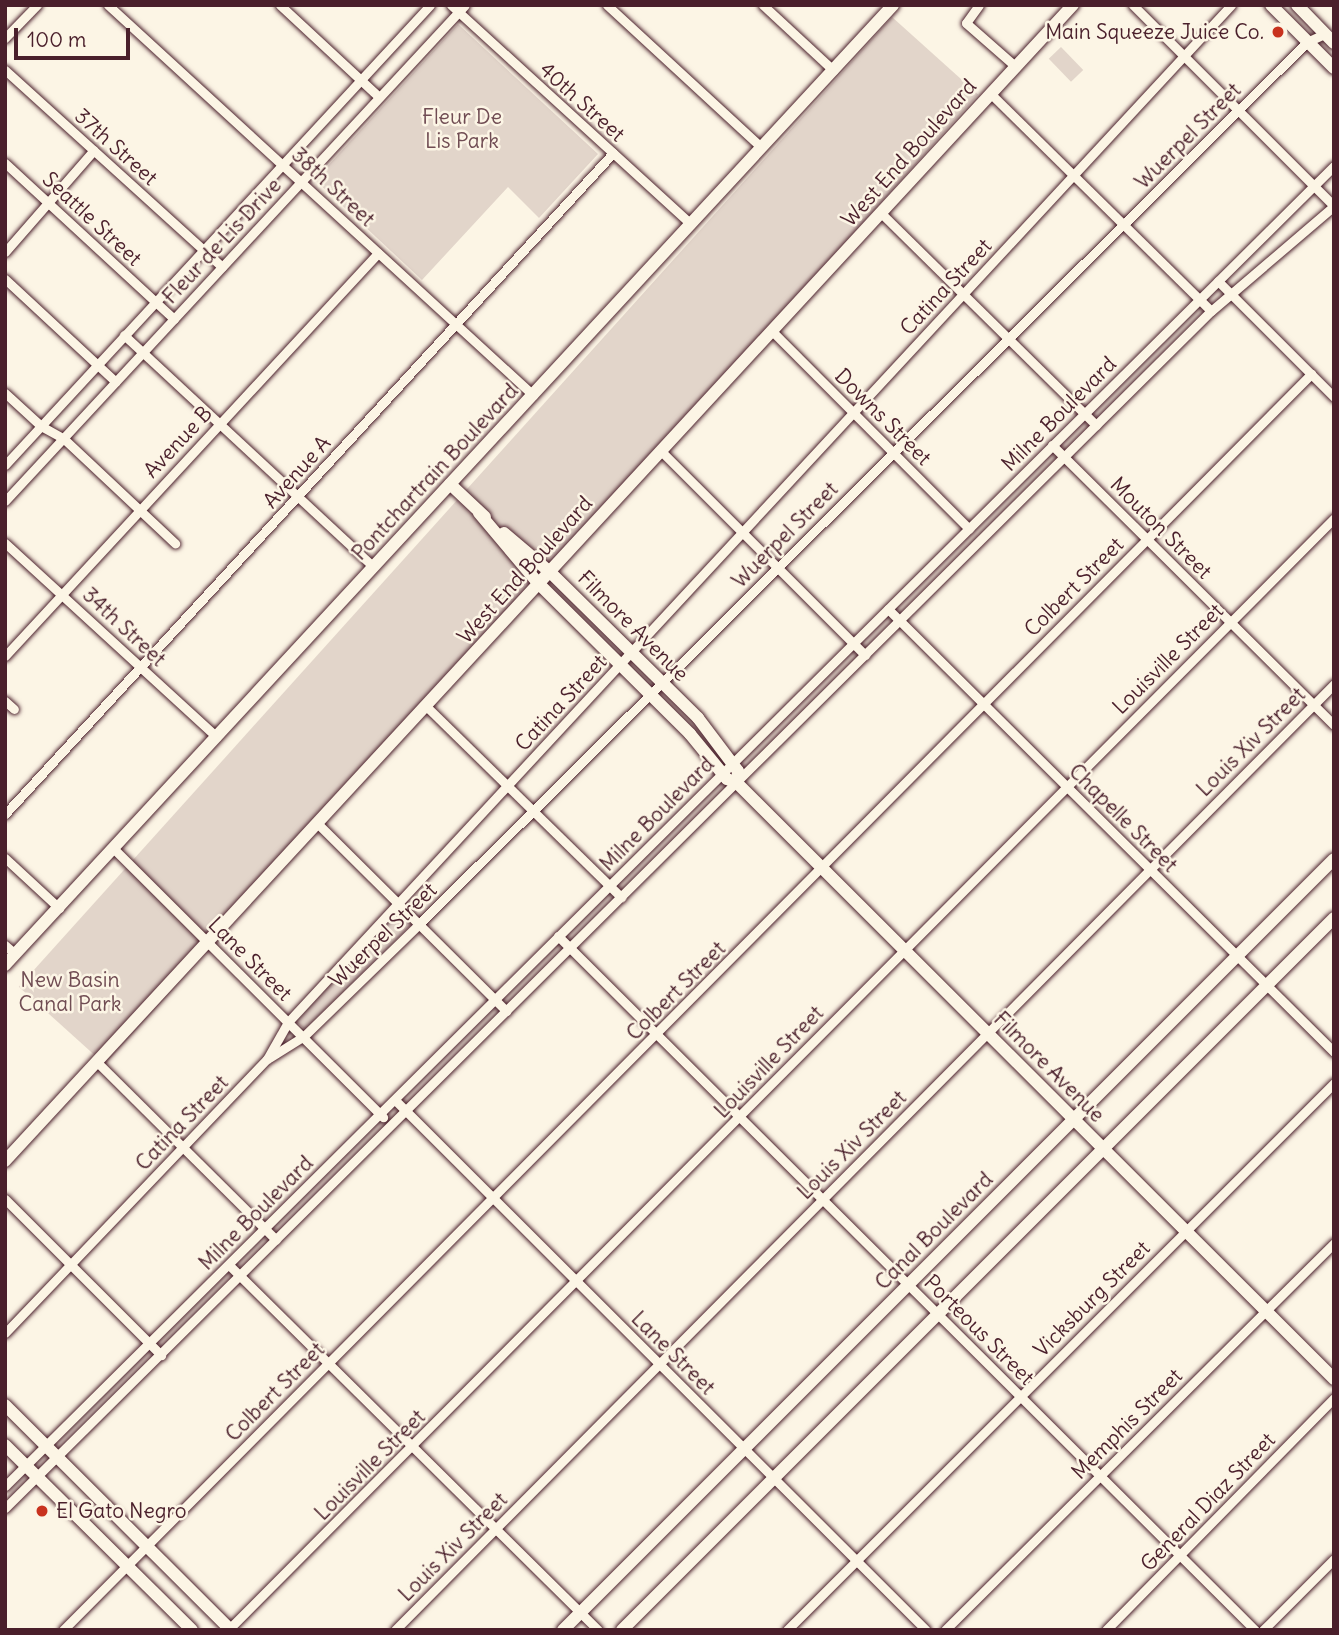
<!DOCTYPE html>
<style>
body{margin:0}
#map{position:relative;width:1339px;height:1635px;overflow:hidden;background:#fcf5e5;font-family:Delius,sans-serif}
div>[style]{position:absolute}
.green>*{inset:0;background:#e2d5ca;transform-origin:0 0}
.roads{filter:drop-shadow(0 0 2px #4a1f2b) drop-shadow(0 0 2px #4a1f2b)}
.street>*{height:9px;margin:-4.5px;padding:0 4.5px;transform-origin:4.5px;border-radius:4.5px;background:#fcf5e5}
.secondary>*{height:12px;margin:-6px;padding:0 6px;transform-origin:6px;border-radius:6px;background:#fcf5e5}
.dots>*{width:19px;height:19px;translate:-50% -50%;box-sizing:border-box;border:4px solid #fcf5e5;border-radius:50%}
span{translate:-50% -50%;white-space:nowrap;text-align:center;line-height:1.15;-webkit-text-stroke:5px #fcf5e5;paint-order:stroke}
.poi-label{font-size:21px;color:#4a1f2b}
.right{translate:-100% -50%;text-align:right}
.left{translate:0 -50%;text-align:left}
.street-label{font-size:21px;color:#4a1f2b}
.park-label{font-size:21px;color:#704c53}
.frame{position:absolute;inset:0;border:7px solid #4a1f2b;pointer-events:none}
.scale{position:absolute;left:14px;top:28px;width:116px;height:32px;box-sizing:border-box;border:4px solid #4a1f2b;border-top:0;padding-left:9px;font-size:21px;line-height:24px;white-space:nowrap;color:#4a1f2b;-webkit-text-stroke:5px #fcf5e5;paint-order:stroke}
</style>
<div id="map">
<div class="green">
<i style="left:892px;top:17px;width:116px;height:1305px;rotate:42deg"></i>
<i style="clip-path:polygon(458px 24px,598px 154px,539px 218px,508px 187px,422px 280px,315px 180px)"></i>
<i style="left:1061px;top:47px;width:32px;height:17px;rotate:46deg"></i>
<i style="clip-path:polygon(398px 910px,412px 924px,305px 1029px,296px 1022px)"></i>
</div>
<div class="roads">
<div class="street">
<i style="left:108px;top:5px;width:577px;rotate:42.54deg"></i>
<i style="left:280px;top:5px;width:135px;rotate:42.9deg"></i>
<i style="left:451px;top:5px;width:325px;rotate:42.4deg"></i>
<i style="left:607px;top:5px;width:209px;rotate:42.7deg"></i>
<i style="left:763px;top:5px;width:96px;rotate:42.9deg"></i>
<i style="left:979px;top:5px;width:22px;rotate:126deg"></i>
<i style="left:966px;top:23px;width:65px;rotate:41.3deg"></i>
<i style="left:1133px;top:5px;width:284px;rotate:45deg"></i>
<i style="left:5px;top:38px;width:46px;rotate:-45.9deg"></i>
<i style="left:5px;top:70px;width:293px;rotate:42.2deg"></i>
<i style="left:990px;top:93px;width:310px;rotate:44.6deg"></i>
<i style="left:5px;top:163px;width:230px;rotate:42.7deg"></i>
<i style="left:881px;top:213px;width:302px;rotate:44.6deg"></i>
<i style="left:5px;top:252px;width:135px;rotate:-48.9deg"></i>
<i style="left:5px;top:279px;width:151px;rotate:42.9deg"></i>
<i style="left:1218px;top:281px;width:164px;rotate:45deg"></i>
<i style="left:772px;top:331px;width:279px;rotate:45.1deg"></i>
<i style="left:124px;top:335px;width:340px;rotate:42.9deg"></i>
<i style="left:5px;top:393px;width:49px;rotate:42.5deg"></i>
<i style="left:41px;top:426px;width:25px;rotate:29deg"></i>
<i style="left:63px;top:438px;width:154px;rotate:43.2deg"></i>
<i style="left:1052px;top:445px;width:397px;rotate:44.8deg"></i>
<i style="left:660px;top:450px;width:290px;rotate:45deg"></i>
<i style="left:5px;top:465px;width:626px;rotate:-47.26deg"></i>
<i style="left:5px;top:501px;width:676px;rotate:-47.16deg"></i>
<i style="left:5px;top:543px;width:287px;rotate:42.5deg"></i>
<i style="left:888px;top:609px;width:629px;rotate:44.81deg"></i>
<i style="left:5px;top:656px;width:549px;rotate:-47.21deg"></i>
<i style="left:5px;top:701px;width:12px;rotate:42deg"></i>
<i style="left:427px;top:707px;width:272px;rotate:44.4deg"></i>
<i style="left:5px;top:814px;width:898px;rotate:-47.39deg"></i>
<i style="left:317px;top:823px;width:267px;rotate:44.8deg"></i>
<i style="left:114px;top:849px;width:380px;rotate:44.9deg"></i>
<i style="left:5px;top:858px;width:74px;rotate:42.8deg"></i>
<i style="left:558px;top:936px;width:984px;rotate:44.88deg"></i>
<i style="left:5px;top:945px;width:13px;rotate:42deg"></i>
<i style="left:269px;top:1058px;width:40px;rotate:-32deg"></i>
<i style="left:303px;top:1037px;width:162px;rotate:-44.2deg"></i>
<i style="left:419px;top:924px;width:1252px;rotate:-44.81deg"></i>
<i style="left:1307px;top:42px;width:19px;rotate:-25deg"></i>
<i style="left:97px;top:1062px;width:252px;rotate:44.8deg"></i>
<i style="left:395px;top:1100px;width:750px;rotate:44.95deg"></i>
<i style="left:5px;top:1199px;width:221px;rotate:45deg"></i>
<i style="left:229px;top:1265px;width:519px;rotate:44.69deg"></i>
<i style="left:5px;top:1333px;width:379px;rotate:-46.3deg"></i>
<i style="left:267px;top:1059px;width:43px;rotate:-60.4deg"></i>
<i style="left:288px;top:1022px;width:1387px;rotate:-47.16deg"></i>
<i style="left:5px;top:1486px;width:1873px;rotate:-44.81deg"></i>
<i style="left:5px;top:1508px;width:1699px;rotate:-44.79deg"></i>
<i style="left:1211px;top:311px;width:162px;rotate:-40.5deg"></i>
<i style="left:63px;top:1630px;width:1771px;rotate:-45.18deg"></i>
<i style="left:228px;top:1630px;width:1568px;rotate:-45.15deg"></i>
<i style="left:395px;top:1630px;width:1333px;rotate:-45.21deg"></i>
<i style="left:787px;top:1630px;width:774px;rotate:-45deg"></i>
<i style="left:945px;top:1630px;width:549px;rotate:-44.85deg"></i>
<i style="left:1106px;top:1630px;width:325px;rotate:-45.5deg"></i>
<i style="left:1263px;top:1630px;width:100px;rotate:-45deg"></i>
</div>
<div class="secondary">
<i style="left:1271px;top:5px;width:89px;rotate:45deg"></i>
<i style="left:1297px;top:5px;width:53px;rotate:45.8deg"></i>
<i style="left:450px;top:484px;width:48px;rotate:43.3deg"></i>
<i style="left:479px;top:513px;width:93px;rotate:49.8deg"></i>
<i style="left:539px;top:584px;width:213px;rotate:44.8deg"></i>
<i style="left:690px;top:734px;width:58px;rotate:50.6deg"></i>
<i style="left:727px;top:779px;width:11px;rotate:22deg"></i>
<i style="left:737px;top:783px;width:844px;rotate:44.95deg"></i>
<i style="left:504px;top:533px;width:60px;rotate:40.3deg"></i>
<i style="left:550px;top:572px;width:208px;rotate:44.6deg"></i>
<i style="left:698px;top:718px;width:66px;rotate:53deg"></i>
<i style="left:738px;top:771px;width:12px;rotate:95deg"></i>
<i style="left:5px;top:965px;width:1308px;rotate:-47.23deg"></i>
<i style="left:5px;top:1161px;width:1574px;rotate:-47.27deg"></i>
<i style="left:5px;top:1405px;width:319px;rotate:44.9deg"></i>
<i style="left:5px;top:1445px;width:263px;rotate:44.7deg"></i>
<i style="left:563px;top:1630px;width:1090px;rotate:-45deg"></i>
<i style="left:622px;top:1630px;width:1007px;rotate:-45deg"></i>
</div>
</div>
<div class="dots">
<i style="left:1278px;top:32px;background:#c8321e"></i>
<i style="left:42px;top:1511px;background:#c8321e"></i>
</div>
<div class="poi-label">
<span class="right" style="left:1264px;top:32px">Main Squeeze Juice Co.</span>
<span class="left" style="left:56px;top:1511px">El Gato Negro</span>
</div>
<div class="street-label">
<span style="left:582px;top:102px;rotate:42deg">40th Street</span>
<span style="left:1188px;top:136px;rotate:-45deg">Wuerpel Street</span>
<span style="left:116px;top:147px;rotate:42deg">37th Street</span>
<span style="left:909px;top:153px;rotate:-48deg">West End Boulevard</span>
<span style="left:333px;top:187px;rotate:43deg">38th Street</span>
<span style="left:92px;top:219px;rotate:43deg">Seattle Street</span>
<span style="left:222px;top:241px;rotate:-47deg">Fleur de Lis Drive</span>
<span style="left:946px;top:287px;rotate:-47deg">Catina Street</span>
<span style="left:1059px;top:414px;rotate:-45deg">Milne Boulevard</span>
<span style="left:883px;top:417px;rotate:45deg">Downs Street</span>
<span style="left:178px;top:442px;rotate:-47deg">Avenue B</span>
<span style="left:297px;top:472px;rotate:-48deg">Avenue A</span>
<span style="left:435px;top:472px;rotate:-47deg">Pontchartrain Boulevard</span>
<span style="left:1161px;top:528px;rotate:45deg">Mouton Street</span>
<span style="left:785px;top:535px;rotate:-45deg">Wuerpel Street</span>
<span style="left:525px;top:570px;rotate:-48deg">West End Boulevard</span>
<span style="left:1074px;top:587px;rotate:-45deg">Colbert Street</span>
<span style="left:633px;top:626px;rotate:45deg">Filmore Avenue</span>
<span style="left:124px;top:627px;rotate:43deg">34th Street</span>
<span style="left:1168px;top:659px;rotate:-45deg">Louisville Street</span>
<span style="left:561px;top:703px;rotate:-47deg">Catina Street</span>
<span style="left:1251px;top:742px;rotate:-45deg">Louis Xiv Street</span>
<span style="left:657px;top:814px;rotate:-45deg">Milne Boulevard</span>
<span style="left:1123px;top:818px;rotate:45deg">Chapelle Street</span>
<span style="left:383px;top:935px;rotate:-44deg">Wuerpel Street</span>
<span style="left:250px;top:959px;rotate:45deg">Lane Street</span>
<span style="left:676px;top:991px;rotate:-45deg">Colbert Street</span>
<span style="left:769px;top:1062px;rotate:-46deg">Louisville Street</span>
<span style="left:1049px;top:1067px;rotate:45deg">Filmore Avenue</span>
<span style="left:182px;top:1123px;rotate:-46deg">Catina Street</span>
<span style="left:852px;top:1145px;rotate:-45deg">Louis Xiv Street</span>
<span style="left:256px;top:1213px;rotate:-45deg">Milne Boulevard</span>
<span style="left:934px;top:1231px;rotate:-45deg">Canal Boulevard</span>
<span style="left:1092px;top:1299px;rotate:-45deg">Vicksburg Street</span>
<span style="left:979px;top:1330px;rotate:45deg">Porteous Street</span>
<span style="left:673px;top:1353px;rotate:45deg">Lane Street</span>
<span style="left:275px;top:1392px;rotate:-45deg">Colbert Street</span>
<span style="left:1127px;top:1424px;rotate:-45deg">Memphis Street</span>
<span style="left:370px;top:1465px;rotate:-45deg">Louisville Street</span>
<span style="left:1208px;top:1502px;rotate:-46deg">General Diaz Street</span>
<span style="left:453px;top:1547px;rotate:-45deg">Louis Xiv Street</span>
</div>
<div class="park-label">
<span style="left:462px;top:129px">Fleur De<br>Lis Park</span>
<span style="left:70px;top:992px">New Basin<br>Canal Park</span>
</div>
<div class="frame"></div>
<div class="scale">100 m</div>
</div>
